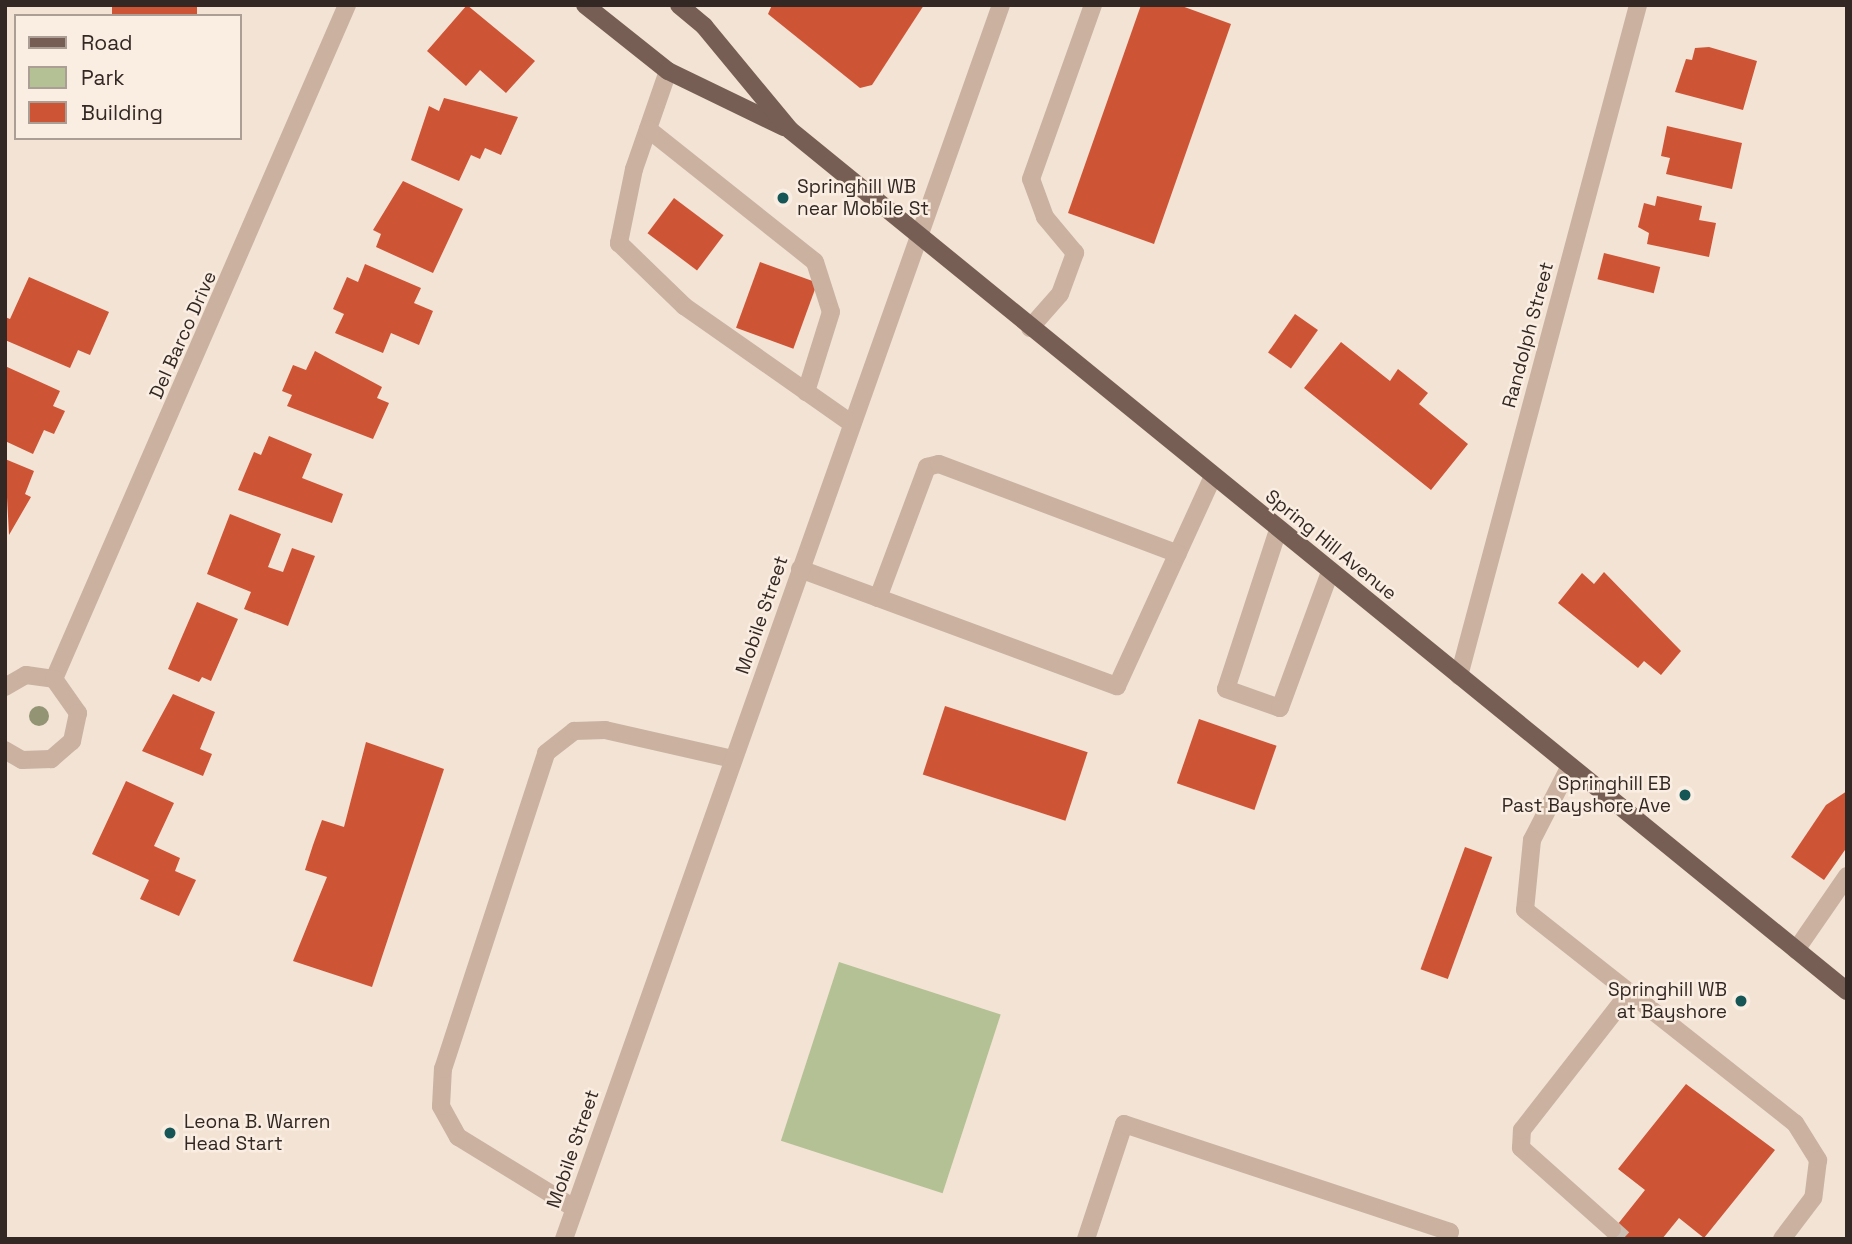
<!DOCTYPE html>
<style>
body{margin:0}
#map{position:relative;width:1852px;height:1244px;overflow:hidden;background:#f2e3d4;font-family:"Space Grotesk",sans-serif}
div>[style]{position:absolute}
.green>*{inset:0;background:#b4c194;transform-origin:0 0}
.building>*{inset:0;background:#ce5436;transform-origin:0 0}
.minor-tunnel>*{height:18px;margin-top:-9px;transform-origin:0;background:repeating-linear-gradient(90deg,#ccbeb1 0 18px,transparent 0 27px)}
.minor>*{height:18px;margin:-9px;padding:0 9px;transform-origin:9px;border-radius:9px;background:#cab1a0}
.major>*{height:18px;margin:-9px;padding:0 9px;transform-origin:9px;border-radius:9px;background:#775e54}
.trees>*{width:20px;height:20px;margin:-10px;border-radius:50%;background:#939474}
.dots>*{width:19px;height:19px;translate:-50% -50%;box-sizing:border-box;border:4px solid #faede1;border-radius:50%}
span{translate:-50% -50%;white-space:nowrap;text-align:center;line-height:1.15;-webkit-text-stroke:5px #faede1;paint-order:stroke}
.poi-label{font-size:19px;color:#332824}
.left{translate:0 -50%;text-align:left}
.right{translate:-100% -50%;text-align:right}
.street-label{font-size:19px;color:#332824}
.frame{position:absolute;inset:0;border:7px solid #332824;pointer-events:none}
.legend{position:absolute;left:14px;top:14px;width:228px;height:126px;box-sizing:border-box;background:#faede1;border:2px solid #aa9e95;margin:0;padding:9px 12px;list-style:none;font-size:21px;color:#332824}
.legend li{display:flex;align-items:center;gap:14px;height:35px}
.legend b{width:35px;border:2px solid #aa9e95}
</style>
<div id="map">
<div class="green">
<i style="left:839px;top:962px;width:170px;height:188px;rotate:18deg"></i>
</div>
<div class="building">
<i style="left:112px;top:5px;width:85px;height:13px"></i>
<i style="clip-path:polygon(467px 5px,535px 61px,506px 93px,480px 70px,466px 86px,427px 51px)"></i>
<i style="clip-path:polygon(772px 5px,924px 5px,872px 85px,860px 88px,768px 14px)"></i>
<i style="clip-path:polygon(1141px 5px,1179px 5px,1231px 24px,1154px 244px,1068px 213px)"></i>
<i style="clip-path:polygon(1709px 47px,1757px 61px,1743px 110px,1675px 92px,1686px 59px,1692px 60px,1695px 48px)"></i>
<i style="clip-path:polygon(444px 98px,518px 117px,501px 155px,485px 148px,480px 159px,471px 155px,459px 181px,411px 160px,429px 106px,439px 111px)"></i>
<i style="clip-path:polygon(1667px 126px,1742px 143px,1732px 189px,1666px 174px,1670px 158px,1661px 156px)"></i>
<i style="clip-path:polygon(403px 181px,463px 209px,433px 273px,376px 247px,381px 234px,373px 230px)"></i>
<i style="clip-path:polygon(1657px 196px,1702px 206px,1699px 220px,1716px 223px,1709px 257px,1647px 244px,1649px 233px,1638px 227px,1644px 203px,1655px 206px)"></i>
<i style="left:674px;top:198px;width:62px;height:44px;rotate:37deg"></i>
<i style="left:1604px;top:253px;width:58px;height:27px;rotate:14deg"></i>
<i style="left:760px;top:262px;width:61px;height:70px;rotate:20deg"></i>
<i style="clip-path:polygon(365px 264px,421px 288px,414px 303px,433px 311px,419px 345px,391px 333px,383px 353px,335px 333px,344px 314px,333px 309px,347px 277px,358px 282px)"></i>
<i style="clip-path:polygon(29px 277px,109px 312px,90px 355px,78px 350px,70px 368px,5px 340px,5px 317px,10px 319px)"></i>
<i style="left:1295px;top:314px;width:28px;height:47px;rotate:35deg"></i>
<i style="clip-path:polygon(1341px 342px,1390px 381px,1398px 369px,1428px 393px,1419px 404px,1468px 444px,1431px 490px,1304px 388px)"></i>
<i style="clip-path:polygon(315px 351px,382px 387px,377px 398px,389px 403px,373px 439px,287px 406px,292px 395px,282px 391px,293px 365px,306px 370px)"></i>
<i style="clip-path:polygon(5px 366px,60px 391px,53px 406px,65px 411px,54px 434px,44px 430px,33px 454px,5px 441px)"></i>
<i style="clip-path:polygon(269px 436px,312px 454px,302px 478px,343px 494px,332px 523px,238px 490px,254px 452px,261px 455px)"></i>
<i style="clip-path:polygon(5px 459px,34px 471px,25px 494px,31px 497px,9px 535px)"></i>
<i style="clip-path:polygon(230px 514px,281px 534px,268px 567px,283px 572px,292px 548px,315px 556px,288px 626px,244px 609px,251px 592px,207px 574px)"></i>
<i style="clip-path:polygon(1604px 572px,1681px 651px,1661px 675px,1644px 661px,1638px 668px,1558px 603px,1582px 573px,1594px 584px)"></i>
<i style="clip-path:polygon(197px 602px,238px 619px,211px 681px,202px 677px,199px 682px,168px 669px)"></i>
<i style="clip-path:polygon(173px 694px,215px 712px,200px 749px,212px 754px,203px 776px,142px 751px)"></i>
<i style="left:945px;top:706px;width:150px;height:72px;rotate:18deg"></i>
<i style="left:1199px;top:719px;width:82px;height:68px;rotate:19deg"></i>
<i style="clip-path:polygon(366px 742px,444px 769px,372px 987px,293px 961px,327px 877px,305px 870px,313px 845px,322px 820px,344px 827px)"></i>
<i style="clip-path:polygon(126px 781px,174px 803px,154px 846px,180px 858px,175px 871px,196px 880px,179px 916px,140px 899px,149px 880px,92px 854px)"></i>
<i style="clip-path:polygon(1847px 791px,1847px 847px,1824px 880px,1791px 857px,1826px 805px)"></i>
<i style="left:1465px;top:847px;width:29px;height:130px;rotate:20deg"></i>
<i style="clip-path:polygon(1686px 1084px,1775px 1150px,1704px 1238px,1679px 1218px,1662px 1239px,1606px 1239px,1645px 1190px,1618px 1169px)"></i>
</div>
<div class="minor-tunnel">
<i style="left:1612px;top:1229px;width:15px;rotate:42deg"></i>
</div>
<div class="minor">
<i style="left:668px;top:71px;width:104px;rotate:109.1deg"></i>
<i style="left:634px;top:169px;width:76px;rotate:101.5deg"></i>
<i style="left:619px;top:243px;width:91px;rotate:44.1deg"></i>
<i style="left:684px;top:306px;width:204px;rotate:35deg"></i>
<i style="left:648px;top:129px;width:213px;rotate:38.5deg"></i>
<i style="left:815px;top:262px;width:52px;rotate:72.3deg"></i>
<i style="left:831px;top:312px;width:84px;rotate:107.4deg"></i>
<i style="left:1030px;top:328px;width:45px;rotate:-48.6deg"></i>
<i style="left:1060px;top:294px;width:44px;rotate:-69.9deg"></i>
<i style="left:1075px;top:253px;width:47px;rotate:-129.8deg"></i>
<i style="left:1045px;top:217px;width:40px;rotate:-110.2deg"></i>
<i style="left:1031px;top:179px;width:185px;rotate:-70.4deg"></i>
<i style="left:1278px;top:530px;width:167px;rotate:108.1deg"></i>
<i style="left:1226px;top:689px;width:57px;rotate:19.4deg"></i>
<i style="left:1280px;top:708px;width:145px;rotate:-69.8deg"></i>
<i style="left:800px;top:569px;width:338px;rotate:20.3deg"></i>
<i style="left:1117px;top:686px;width:231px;rotate:-65.4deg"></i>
<i style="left:878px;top:598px;width:140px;rotate:-69.5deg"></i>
<i style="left:927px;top:467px;width:12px;rotate:-14deg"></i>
<i style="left:939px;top:464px;width:255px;rotate:20.6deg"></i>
<i style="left:1459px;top:676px;width:694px;rotate:-75.06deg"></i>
<i style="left:54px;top:679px;width:735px;rotate:-66.5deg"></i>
<i style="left:5px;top:687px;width:24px;rotate:-30deg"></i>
<i style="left:26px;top:675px;width:28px;rotate:8deg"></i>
<i style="left:54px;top:679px;width:42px;rotate:54.8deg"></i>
<i style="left:78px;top:713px;width:29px;rotate:102deg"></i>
<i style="left:72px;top:741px;width:28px;rotate:139deg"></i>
<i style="left:51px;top:759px;width:29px;rotate:178deg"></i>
<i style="left:22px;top:760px;width:20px;rotate:-150deg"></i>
<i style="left:1570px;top:766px;width:83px;rotate:117.2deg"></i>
<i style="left:1532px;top:840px;width:70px;rotate:95.7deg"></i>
<i style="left:1525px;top:910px;width:344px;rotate:38.3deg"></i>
<i style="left:1795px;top:1123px;width:44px;rotate:58.1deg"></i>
<i style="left:1818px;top:1160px;width:38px;rotate:97deg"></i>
<i style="left:1813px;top:1198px;width:51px;rotate:127.1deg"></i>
<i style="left:1796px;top:950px;width:90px;rotate:-55.4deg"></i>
<i style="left:574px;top:1208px;width:136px;rotate:-148.5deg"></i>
<i style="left:458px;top:1137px;width:35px;rotate:-119deg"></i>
<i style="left:441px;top:1106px;width:37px;rotate:-87deg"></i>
<i style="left:443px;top:1069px;width:332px;rotate:-71.9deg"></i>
<i style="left:546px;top:753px;width:36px;rotate:-38deg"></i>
<i style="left:574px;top:731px;width:31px;rotate:-2deg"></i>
<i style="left:605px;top:730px;width:131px;rotate:12.8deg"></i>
<i style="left:1612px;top:1229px;width:122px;rotate:-138.3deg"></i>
<i style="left:1521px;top:1148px;width:18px;rotate:-87deg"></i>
<i style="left:1522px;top:1130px;width:174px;rotate:-52deg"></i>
<i style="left:564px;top:1239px;width:1309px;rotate:-70.5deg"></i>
<i style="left:1086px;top:1239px;width:121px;rotate:-71.7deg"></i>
<i style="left:1124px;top:1124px;width:343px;rotate:18.3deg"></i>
<i style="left:1450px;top:1232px;width:8px;rotate:113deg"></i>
</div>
<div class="major">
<i style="left:585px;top:5px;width:106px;rotate:38.5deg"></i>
<i style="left:668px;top:71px;width:129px;rotate:25.8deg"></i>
<i style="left:679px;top:5px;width:33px;rotate:40deg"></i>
<i style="left:704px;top:26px;width:135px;rotate:50.4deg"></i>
<i style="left:790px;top:130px;width:1363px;rotate:39.17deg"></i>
</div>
<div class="trees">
<i style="left:39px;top:716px"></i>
</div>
<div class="dots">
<i style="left:783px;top:198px;background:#175657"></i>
<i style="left:1685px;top:795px;background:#175657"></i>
<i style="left:1741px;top:1001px;background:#175657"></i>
<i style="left:170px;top:1133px;background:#175657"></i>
</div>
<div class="poi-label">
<span class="left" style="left:797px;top:198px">Springhill WB<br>near Mobile St</span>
<span class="right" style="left:1671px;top:795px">Springhill EB<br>Past Bayshore Ave</span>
<span class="right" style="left:1727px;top:1001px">Springhill WB<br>at Bayshore</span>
<span class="left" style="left:184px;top:1133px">Leona B. Warren<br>Head Start</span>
</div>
<div class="street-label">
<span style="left:183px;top:335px;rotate:-66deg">Del Barco Drive</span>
<span style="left:1528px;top:335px;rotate:-75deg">Randolph Street</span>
<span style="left:1331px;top:545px;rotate:39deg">Spring Hill Avenue</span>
<span style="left:762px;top:615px;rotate:-71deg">Mobile Street</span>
<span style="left:573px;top:1149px;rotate:-71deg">Mobile Street</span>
</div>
<div class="frame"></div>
<ul class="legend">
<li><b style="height:9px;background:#775e54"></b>Road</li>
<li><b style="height:19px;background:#b4c194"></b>Park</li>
<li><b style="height:19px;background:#ce5436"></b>Building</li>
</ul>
</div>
